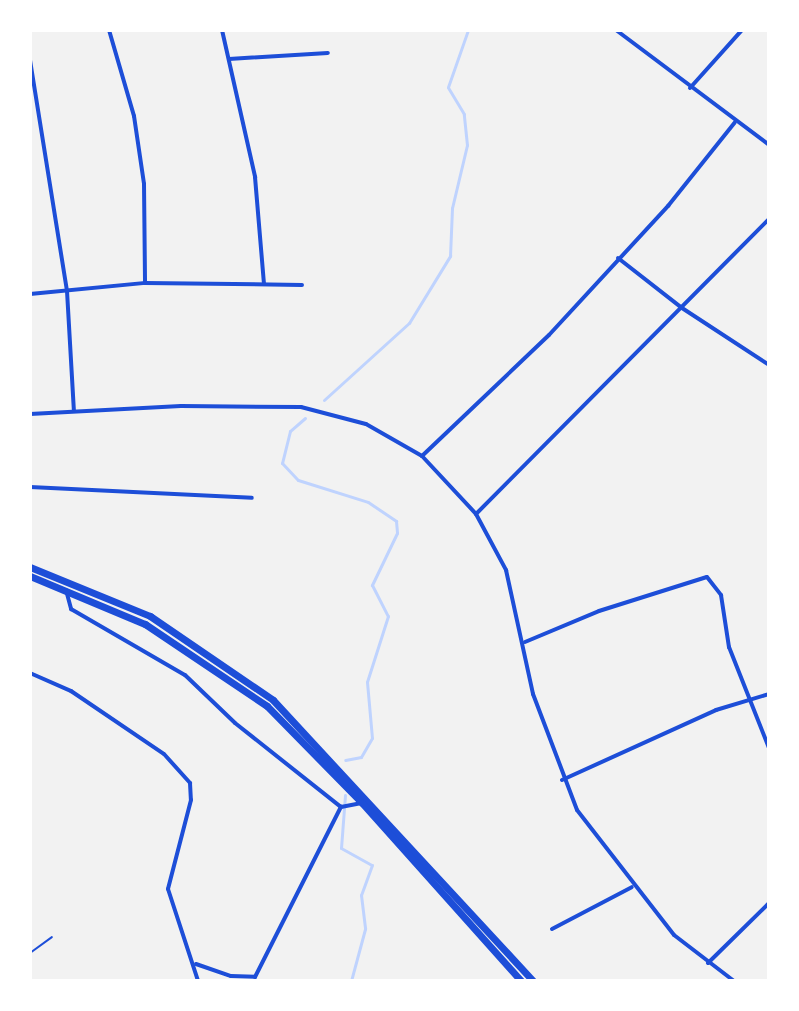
<!DOCTYPE html>
<style>
body{margin:0}
#map{position:relative;width:799px;height:1011px;overflow:hidden;background:#f2f2f2;font-family:Quicksand,sans-serif}
div>[style]{position:absolute}
.stream>*{height:3px;margin:-1.5px;padding:0 1.5px;transform-origin:1.5px;border-radius:1.5px;background:#bfd3fe}
.path>*{height:2px;margin:-1px;padding:0 1px;transform-origin:1px;border-radius:1px;background:#1d4ed8}
.minor>*{height:4px;margin:-2px;padding:0 2px;transform-origin:2px;border-radius:2px;background:#1d4ed8}
.trunk>*{height:7px;margin:-3.5px;padding:0 3.5px;transform-origin:3.5px;border-radius:3.5px;background:#1d4ed8}
span{translate:-50% -50%;white-space:nowrap;text-align:center;line-height:1.15;-webkit-text-stroke:7px #fff;paint-order:stroke}
.frame{position:absolute;inset:0;border:32px solid #fff;pointer-events:none}
</style>
<div id="map">
<div class="stream">
<i style="left:324px;top:400px;width:115px;rotate:-42.2deg"></i>
<i style="left:409px;top:323px;width:79px;rotate:-58.5deg"></i>
<i style="left:450px;top:256px;width:48px;rotate:-87.6deg"></i>
<i style="left:452px;top:208px;width:65px;rotate:-76.6deg"></i>
<i style="left:467px;top:145px;width:31px;rotate:-96deg"></i>
<i style="left:464px;top:114px;width:31px;rotate:-121deg"></i>
<i style="left:448px;top:87px;width:60px;rotate:-70.7deg"></i>
<i style="left:305px;top:418px;width:20px;rotate:139deg"></i>
<i style="left:290px;top:431px;width:33px;rotate:104deg"></i>
<i style="left:282px;top:463px;width:23px;rotate:47deg"></i>
<i style="left:298px;top:480px;width:73px;rotate:17.4deg"></i>
<i style="left:368px;top:502px;width:34px;rotate:34deg"></i>
<i style="left:396px;top:521px;width:12px;rotate:85deg"></i>
<i style="left:397px;top:533px;width:58px;rotate:115.7deg"></i>
<i style="left:372px;top:585px;width:35px;rotate:63deg"></i>
<i style="left:388px;top:616px;width:69px;rotate:107.7deg"></i>
<i style="left:367px;top:682px;width:56px;rotate:84.9deg"></i>
<i style="left:372px;top:738px;width:22px;rotate:120deg"></i>
<i style="left:361px;top:757px;width:16px;rotate:169deg"></i>
<i style="left:345px;top:795px;width:53px;rotate:94.3deg"></i>
<i style="left:341px;top:848px;width:35px;rotate:29deg"></i>
<i style="left:372px;top:865px;width:32px;rotate:110deg"></i>
<i style="left:361px;top:895px;width:34px;rotate:83deg"></i>
<i style="left:365px;top:929px;width:54px;rotate:105.1deg"></i>
</div>
<div class="path">
<i style="left:30px;top:953px;width:27px;rotate:-36deg"></i>
</div>
<div class="minor">
<i style="left:109px;top:30px;width:90px;rotate:73.8deg"></i>
<i style="left:134px;top:116px;width:69px;rotate:81.6deg"></i>
<i style="left:144px;top:184px;width:99px;rotate:89.4deg"></i>
<i style="left:222px;top:30px;width:151px;rotate:77.3deg"></i>
<i style="left:255px;top:177px;width:107px;rotate:85.2deg"></i>
<i style="left:616px;top:30px;width:191px;rotate:36.9deg"></i>
<i style="left:229px;top:59px;width:99px;rotate:-3.5deg"></i>
<i style="left:30px;top:60px;width:234px;rotate:80.9deg"></i>
<i style="left:67px;top:291px;width:120px;rotate:86.7deg"></i>
<i style="left:690px;top:88px;width:78px;rotate:-48.1deg"></i>
<i style="left:618px;top:258px;width:81px;rotate:38deg"></i>
<i style="left:682px;top:308px;width:104px;rotate:33.2deg"></i>
<i style="left:30px;top:294px;width:116px;rotate:-5.5deg"></i>
<i style="left:145px;top:283px;width:157px;rotate:0.7deg"></i>
<i style="left:30px;top:414px;width:151px;rotate:-3deg"></i>
<i style="left:181px;top:406px;width:120px;rotate:0.5deg"></i>
<i style="left:301px;top:407px;width:67px;rotate:14.7deg"></i>
<i style="left:366px;top:424px;width:64px;rotate:29.7deg"></i>
<i style="left:422px;top:456px;width:79px;rotate:47deg"></i>
<i style="left:476px;top:514px;width:64px;rotate:61.8deg"></i>
<i style="left:506px;top:570px;width:127px;rotate:77.7deg"></i>
<i style="left:533px;top:694px;width:124px;rotate:69.2deg"></i>
<i style="left:577px;top:810px;width:158px;rotate:52.2deg"></i>
<i style="left:674px;top:935px;width:76px;rotate:37.5deg"></i>
<i style="left:422px;top:456px;width:175px;rotate:-43.6deg"></i>
<i style="left:549px;top:335px;width:176px;rotate:-47.3deg"></i>
<i style="left:668px;top:206px;width:107px;rotate:-51.4deg"></i>
<i style="left:30px;top:487px;width:222px;rotate:2.8deg"></i>
<i style="left:476px;top:514px;width:416px;rotate:-45.2deg"></i>
<i style="left:66px;top:590px;width:20px;rotate:75deg"></i>
<i style="left:71px;top:609px;width:132px;rotate:30.1deg"></i>
<i style="left:185px;top:675px;width:69px;rotate:43.8deg"></i>
<i style="left:235px;top:723px;width:135px;rotate:38.4deg"></i>
<i style="left:341px;top:807px;width:21px;rotate:-11deg"></i>
<i style="left:525px;top:642px;width:80px;rotate:-22.7deg"></i>
<i style="left:599px;top:611px;width:113px;rotate:-17.5deg"></i>
<i style="left:707px;top:577px;width:23px;rotate:52deg"></i>
<i style="left:721px;top:595px;width:53px;rotate:81.3deg"></i>
<i style="left:729px;top:647px;width:109px;rotate:68.4deg"></i>
<i style="left:30px;top:673px;width:45px;rotate:23.7deg"></i>
<i style="left:71px;top:691px;width:112px;rotate:34.1deg"></i>
<i style="left:164px;top:754px;width:39px;rotate:48deg"></i>
<i style="left:190px;top:783px;width:17px;rotate:87deg"></i>
<i style="left:191px;top:800px;width:92px;rotate:104.5deg"></i>
<i style="left:168px;top:889px;width:97px;rotate:71.9deg"></i>
<i style="left:562px;top:780px;width:169px;rotate:-24.4deg"></i>
<i style="left:716px;top:710px;width:55px;rotate:-16.8deg"></i>
<i style="left:552px;top:929px;width:90px;rotate:-27.7deg"></i>
<i style="left:708px;top:963px;width:86px;rotate:-44.5deg"></i>
<i style="left:196px;top:964px;width:37px;rotate:19deg"></i>
<i style="left:231px;top:976px;width:24px;rotate:2deg"></i>
<i style="left:255px;top:977px;width:191px;rotate:-63.2deg"></i>
</div>
<div class="trunk">
<i style="left:30px;top:567px;width:130px;rotate:22.2deg"></i>
<i style="left:150px;top:616px;width:149px;rotate:34.3deg"></i>
<i style="left:273px;top:700px;width:383px;rotate:47.2deg"></i>
<i style="left:30px;top:576px;width:125px;rotate:22.7deg"></i>
<i style="left:145px;top:624px;width:147px;rotate:33.9deg"></i>
<i style="left:267px;top:706px;width:136px;rotate:45.6deg"></i>
<i style="left:362px;top:803px;width:239px;rotate:48.2deg"></i>
</div>
<div class="frame"></div>
</div>
